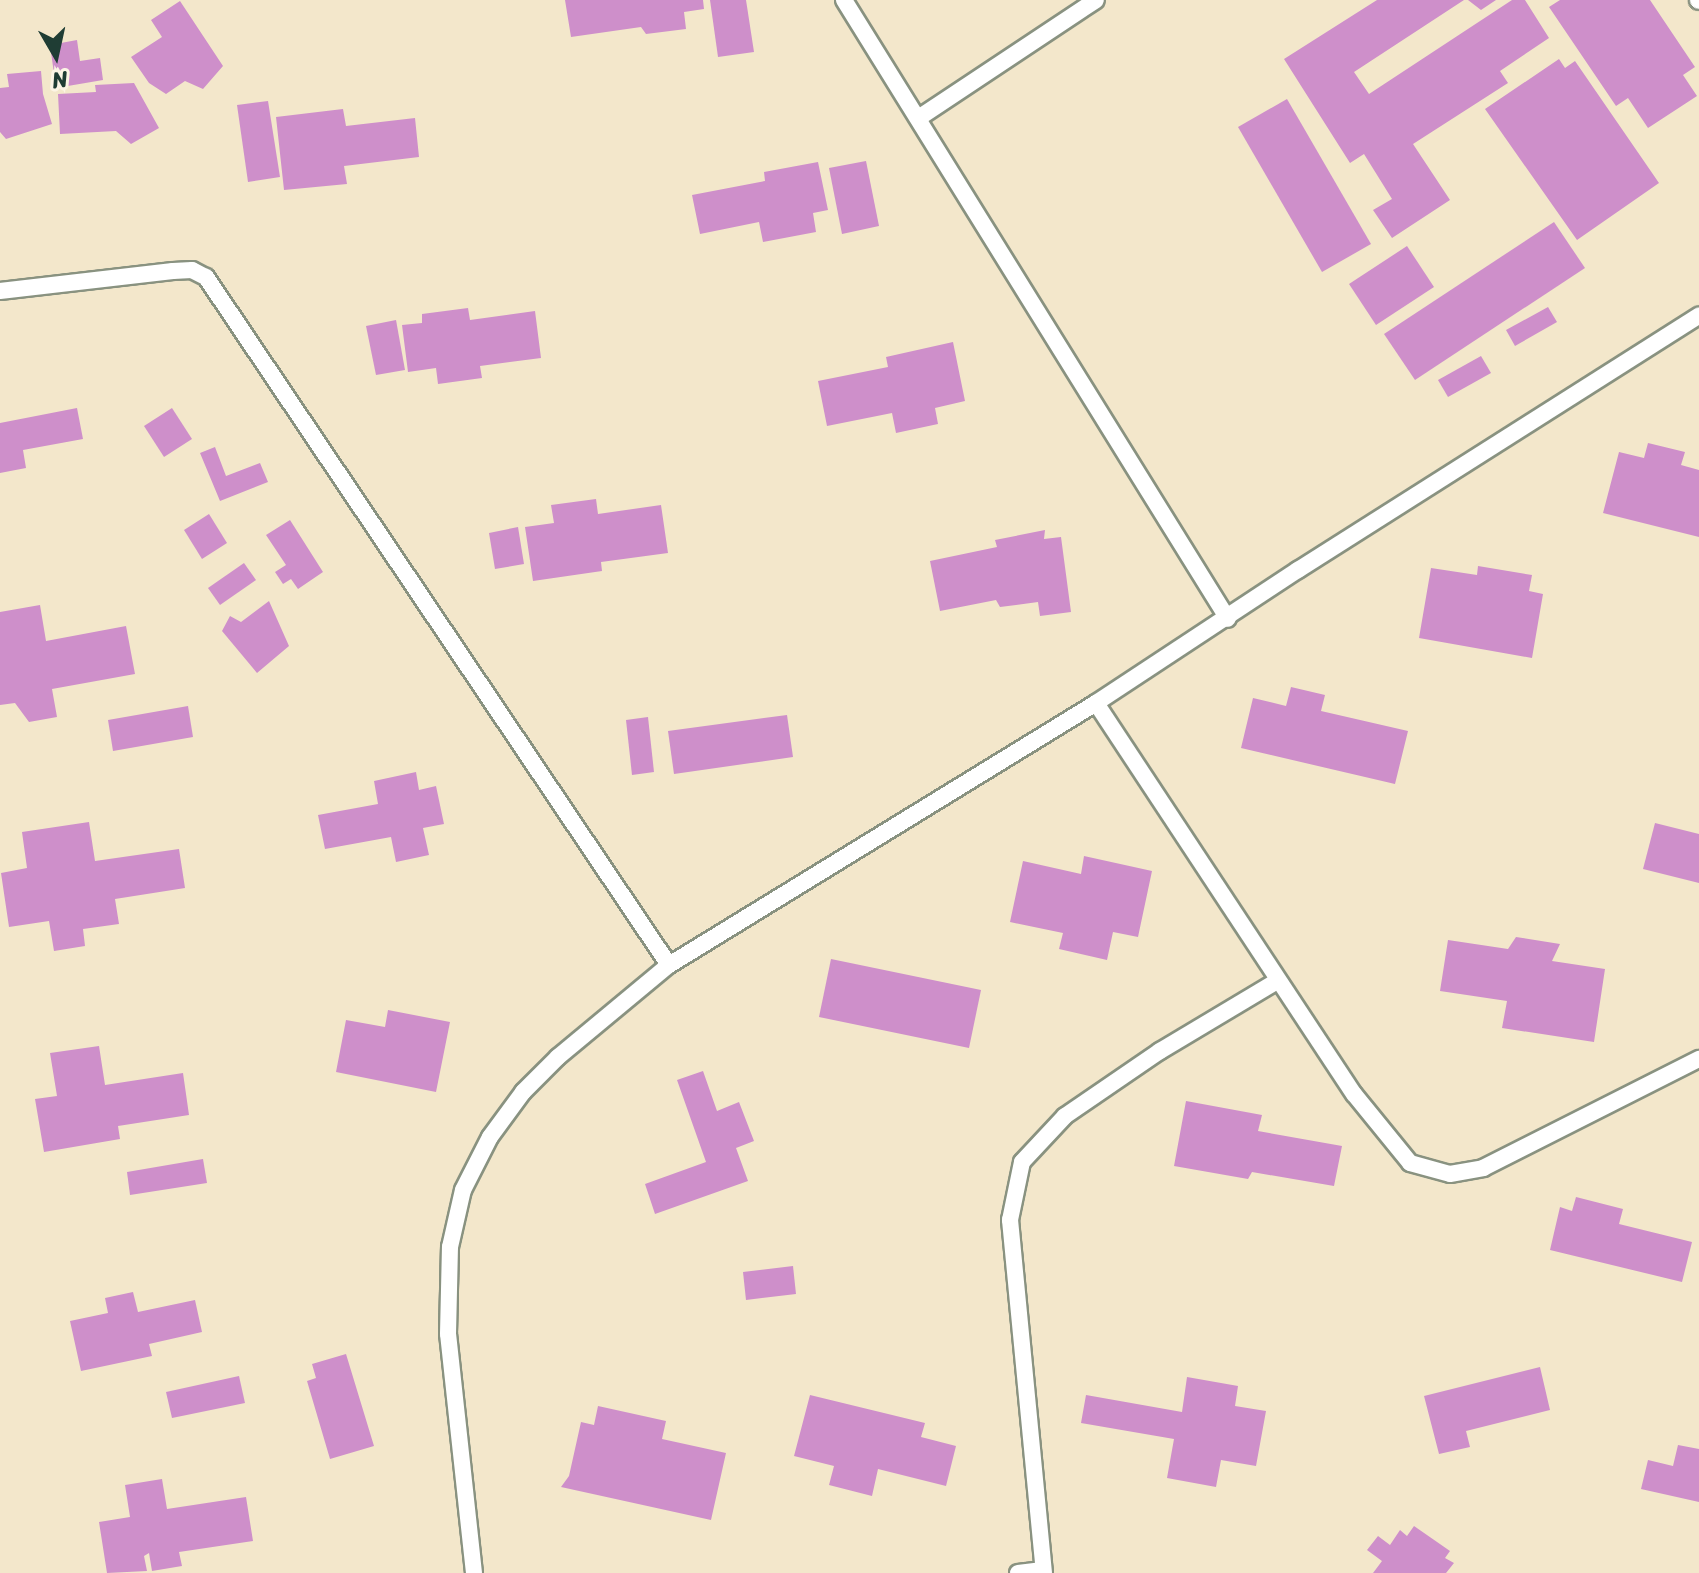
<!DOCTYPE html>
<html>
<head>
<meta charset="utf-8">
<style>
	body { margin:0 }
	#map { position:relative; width:1699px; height:1573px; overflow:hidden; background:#f3e7cb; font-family:Sriracha,sans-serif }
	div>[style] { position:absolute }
	.building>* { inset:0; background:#ce8fca }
	.roads { filter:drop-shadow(2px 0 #899280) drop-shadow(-2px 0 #899280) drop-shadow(0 2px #899280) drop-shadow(0 -2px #899280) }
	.lane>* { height:16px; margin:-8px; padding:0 8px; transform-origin:8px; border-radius:8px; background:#fff }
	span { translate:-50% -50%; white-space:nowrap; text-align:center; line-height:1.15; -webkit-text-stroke:7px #fcf5e5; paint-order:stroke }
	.north { position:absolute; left:16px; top:16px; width:80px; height:80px; -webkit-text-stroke:6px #fcf5e5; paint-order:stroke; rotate:171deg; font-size:22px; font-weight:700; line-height:32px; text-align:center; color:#1f3d34 }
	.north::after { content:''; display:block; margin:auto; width:28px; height:36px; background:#1f3d34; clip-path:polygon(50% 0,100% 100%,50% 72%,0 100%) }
</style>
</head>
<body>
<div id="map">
	<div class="building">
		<i style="clip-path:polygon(565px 0,703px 0,704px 9px,684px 12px,686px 29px,646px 34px,641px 27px,571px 37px)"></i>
		<i style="clip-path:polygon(710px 0,746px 0,754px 52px,718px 57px)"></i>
		<i style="clip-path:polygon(1377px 0,1464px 0,1354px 72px,1369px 94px,1512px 0,1525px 0,1549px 38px,1500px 71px,1508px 83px,1413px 144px,1450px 200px,1392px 238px,1373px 210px,1392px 199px,1364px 154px,1350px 163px,1284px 59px)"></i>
		<i style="clip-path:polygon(1468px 0,1496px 0,1481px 10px)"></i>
		<i style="clip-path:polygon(1560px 0,1650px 0,1695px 67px,1683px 75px,1697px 96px,1648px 128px,1628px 98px,1616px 106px,1549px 7px)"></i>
		<i style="clip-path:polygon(180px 1px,223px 66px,203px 89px,185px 81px,166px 94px,149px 83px,131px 57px,162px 37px,151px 20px)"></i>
		<i style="clip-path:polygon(77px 40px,80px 61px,100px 58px,103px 80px,56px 88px,50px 45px)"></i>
		<i style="clip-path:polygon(1559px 59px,1565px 68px,1575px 61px,1659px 183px,1577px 240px,1485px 109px)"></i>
		<i style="clip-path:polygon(41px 71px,43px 94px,52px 124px,6px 139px,0 132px,0 88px,9px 87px,7px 74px)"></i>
		<i style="clip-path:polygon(134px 83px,159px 128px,131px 144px,116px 131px,60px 134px,58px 94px,96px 92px,95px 85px)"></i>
		<i style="clip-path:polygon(1287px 99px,1371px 244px,1322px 272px,1238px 127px)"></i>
		<i style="clip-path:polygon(268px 101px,280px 177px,248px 182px,237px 105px)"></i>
		<i style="clip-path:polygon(343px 109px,346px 126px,415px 118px,419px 157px,344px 166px,347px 184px,284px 190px,276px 117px)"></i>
		<i style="clip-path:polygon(866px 161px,879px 226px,842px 234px,829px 168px)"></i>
		<i style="clip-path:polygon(818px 162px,828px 210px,813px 213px,816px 232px,763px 242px,759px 222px,700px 234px,692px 195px,765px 181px,764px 172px)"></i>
		<i style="clip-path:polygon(1554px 222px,1585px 268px,1415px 380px,1384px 334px)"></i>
		<i style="clip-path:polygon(1407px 246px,1434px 287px,1376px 325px,1349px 284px)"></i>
		<i style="clip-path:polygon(1548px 307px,1557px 322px,1515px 346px,1506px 330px)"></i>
		<i style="clip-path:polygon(468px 308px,470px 320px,535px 311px,541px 358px,480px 366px,482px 378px,438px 384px,436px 368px,408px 372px,402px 325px,422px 323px,422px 314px)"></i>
		<i style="clip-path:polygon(396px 320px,405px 370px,376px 375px,366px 326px)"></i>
		<i style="clip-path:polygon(953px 342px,965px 401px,935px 408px,938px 424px,896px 433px,892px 413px,827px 426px,818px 381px,888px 367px,886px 357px)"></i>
		<i style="clip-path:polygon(1481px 356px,1491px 373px,1448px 397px,1438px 380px)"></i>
		<i style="clip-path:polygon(77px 408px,83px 439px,23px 450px,26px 468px,0 473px,0 423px)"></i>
		<i style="clip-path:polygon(172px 408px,192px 439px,164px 457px,144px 426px)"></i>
		<i style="clip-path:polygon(1648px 443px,1685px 452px,1681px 465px,1699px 470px,1699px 537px,1603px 513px,1619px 452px,1644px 458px)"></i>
		<i style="clip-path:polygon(215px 447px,226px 476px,260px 463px,268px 482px,220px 501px,200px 453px)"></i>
		<i style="clip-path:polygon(596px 499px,598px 514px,661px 505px,668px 553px,601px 562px,602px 571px,533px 581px,525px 527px,554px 523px,551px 505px)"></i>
		<i style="clip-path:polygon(209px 514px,227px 543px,202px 559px,184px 530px)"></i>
		<i style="clip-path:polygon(290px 520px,323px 572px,298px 589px,291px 579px,283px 584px,275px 572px,286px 565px,266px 535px)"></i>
		<i style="clip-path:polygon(518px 527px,524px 564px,495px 569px,489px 533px)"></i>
		<i style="clip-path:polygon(1045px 530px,1044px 539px,1061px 537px,1071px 612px,1040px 616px,1038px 602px,1000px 607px,996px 600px,940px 611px,930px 561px,997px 547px,995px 540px)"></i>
		<i style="clip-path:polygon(244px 563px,256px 580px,220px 605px,208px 588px)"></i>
		<i style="clip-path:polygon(1478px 566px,1532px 575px,1529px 591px,1543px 594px,1532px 658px,1419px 638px,1431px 568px,1477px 575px)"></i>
		<i style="clip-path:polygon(269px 601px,289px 646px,257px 673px,222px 631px,230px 616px,241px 622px)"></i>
		<i style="clip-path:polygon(40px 605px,46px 641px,126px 626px,135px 674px,52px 689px,57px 717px,29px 722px,15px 703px,0 705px,0 612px)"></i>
		<i style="clip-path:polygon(1291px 687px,1325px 695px,1321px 711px,1408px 731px,1395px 784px,1241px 748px,1253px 698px,1286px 706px)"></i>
		<i style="clip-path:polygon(188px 706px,193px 737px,113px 751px,108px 720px)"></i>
		<i style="clip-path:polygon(787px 715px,793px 757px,674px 774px,668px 731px)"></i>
		<i style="clip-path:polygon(648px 717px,654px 772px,632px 775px,626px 720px)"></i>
		<i style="clip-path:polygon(416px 772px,419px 790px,436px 786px,444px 824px,423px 828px,429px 855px,396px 862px,391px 837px,325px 849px,318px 815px,378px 804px,374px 781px)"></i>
		<i style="clip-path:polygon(89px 822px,95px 861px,179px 849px,185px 888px,115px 899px,119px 924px,83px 929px,85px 946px,54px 951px,49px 921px,9px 927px,1px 873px,27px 868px,22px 832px)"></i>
		<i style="clip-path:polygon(1655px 823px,1699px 834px,1699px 883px,1643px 869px)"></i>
		<i style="clip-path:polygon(1084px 856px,1152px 871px,1138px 937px,1113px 932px,1107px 960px,1059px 949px,1063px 933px,1010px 922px,1023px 861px,1081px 874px)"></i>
		<i style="clip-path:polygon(1516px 937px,1560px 944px,1552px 961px,1605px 969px,1594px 1042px,1502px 1028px,1507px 1001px,1440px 991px,1448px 940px,1508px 949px)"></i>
		<i style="clip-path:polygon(831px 959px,981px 990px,969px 1048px,819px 1017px)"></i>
		<i style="clip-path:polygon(388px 1010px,450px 1022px,436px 1092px,336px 1072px,346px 1020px,385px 1027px)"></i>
		<i style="clip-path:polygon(99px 1046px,105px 1085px,183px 1073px,189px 1115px,118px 1126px,120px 1139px,44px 1152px,35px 1099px,57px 1096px,50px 1053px)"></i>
		<i style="clip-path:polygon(703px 1071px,717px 1111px,739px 1102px,754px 1141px,736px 1148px,748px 1181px,655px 1214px,645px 1184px,706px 1162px,677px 1080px)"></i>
		<i style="clip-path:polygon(1186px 1101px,1262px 1115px,1258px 1131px,1342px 1146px,1334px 1186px,1252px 1172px,1248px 1179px,1174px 1166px)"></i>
		<i style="clip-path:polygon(203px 1159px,207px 1183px,130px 1195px,127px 1172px)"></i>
		<i style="clip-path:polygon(1576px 1197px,1623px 1209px,1619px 1224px,1692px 1242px,1682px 1282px,1550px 1250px,1560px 1207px,1572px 1211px)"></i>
		<i style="clip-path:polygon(793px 1266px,796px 1294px,746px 1300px,743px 1272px)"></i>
		<i style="clip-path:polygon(133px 1292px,138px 1312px,195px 1300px,202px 1332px,149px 1344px,152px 1356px,81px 1371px,70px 1321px,108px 1313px,105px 1298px)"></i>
		<i style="clip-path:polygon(346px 1354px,374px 1446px,330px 1459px,307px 1381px,316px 1378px,312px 1364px)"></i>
		<i style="clip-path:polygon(1540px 1367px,1550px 1410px,1466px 1431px,1470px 1447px,1439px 1454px,1424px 1396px)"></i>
		<i style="clip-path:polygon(239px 1376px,245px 1403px,172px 1418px,166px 1392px)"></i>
		<i style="clip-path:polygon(1187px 1377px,1238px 1386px,1235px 1406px,1266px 1411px,1256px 1466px,1221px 1460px,1216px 1487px,1167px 1478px,1174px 1439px,1081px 1423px,1086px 1395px,1182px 1412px)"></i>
		<i style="clip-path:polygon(810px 1395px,925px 1423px,921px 1437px,956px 1446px,946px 1486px,878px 1469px,872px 1496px,829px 1485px,834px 1466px,794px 1456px)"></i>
		<i style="clip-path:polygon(598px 1406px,666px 1421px,662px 1439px,726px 1453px,711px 1520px,561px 1487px,569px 1476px,581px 1422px,594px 1425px)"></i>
		<i style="clip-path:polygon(1678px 1445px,1699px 1449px,1699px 1502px,1641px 1489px,1648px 1460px,1673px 1466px)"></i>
		<i style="clip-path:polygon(162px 1479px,167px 1509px,246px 1497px,253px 1541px,179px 1552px,182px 1566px,152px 1571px,149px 1553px,144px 1556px,147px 1571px,107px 1573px,99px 1522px,130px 1517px,125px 1485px)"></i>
		<i style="clip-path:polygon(1414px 1526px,1450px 1551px,1445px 1558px,1454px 1563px,1446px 1573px,1373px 1573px,1382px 1561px,1367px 1550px,1378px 1536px,1390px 1545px,1400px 1530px,1407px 1536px)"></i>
	</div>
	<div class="roads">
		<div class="lane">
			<i style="left:844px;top:0;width:728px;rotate:58.19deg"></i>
			<i style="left:1698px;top:0;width:1px;rotate:45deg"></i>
			<i style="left:920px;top:117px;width:211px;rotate:-33.6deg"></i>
			<i style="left:0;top:291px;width:174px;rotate:-6.6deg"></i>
			<i style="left:173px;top:271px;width:19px;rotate:-3deg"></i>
			<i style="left:192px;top:270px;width:16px;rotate:27deg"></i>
			<i style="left:206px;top:277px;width:829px;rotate:56.06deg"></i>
			<i style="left:1096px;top:703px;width:468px;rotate:56.6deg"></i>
			<i style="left:1354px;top:1094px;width:89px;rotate:50.9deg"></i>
			<i style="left:1410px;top:1163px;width:41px;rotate:15.4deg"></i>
			<i style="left:1450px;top:1174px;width:34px;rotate:-10deg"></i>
			<i style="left:1483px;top:1168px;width:242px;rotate:-26.8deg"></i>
			<i style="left:474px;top:1573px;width:240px;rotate:-96.2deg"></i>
			<i style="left:448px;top:1334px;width:87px;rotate:-88.7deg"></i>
			<i style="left:450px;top:1247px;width:58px;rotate:-77.2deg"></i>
			<i style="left:463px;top:1190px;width:59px;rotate:-63deg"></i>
			<i style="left:490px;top:1137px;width:56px;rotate:-53.7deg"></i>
			<i style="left:523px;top:1092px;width:49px;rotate:-45deg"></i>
			<i style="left:558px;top:1057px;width:144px;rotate:-39.7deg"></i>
			<i style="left:669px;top:965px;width:501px;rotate:-31.53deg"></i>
			<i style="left:1096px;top:703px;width:242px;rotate:-33.4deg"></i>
			<i style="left:1298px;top:570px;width:475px;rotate:-32.4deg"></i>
			<i style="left:1018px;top:1573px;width:25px;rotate:-7deg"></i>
			<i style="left:1044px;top:1573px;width:355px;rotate:-95.5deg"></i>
			<i style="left:1010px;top:1220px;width:59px;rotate:-78.3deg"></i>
			<i style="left:1022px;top:1162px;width:63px;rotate:-46.9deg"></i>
			<i style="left:1065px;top:1116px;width:115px;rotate:-34.4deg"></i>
			<i style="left:1160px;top:1051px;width:136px;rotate:-30.9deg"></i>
		</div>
	</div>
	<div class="north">N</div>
</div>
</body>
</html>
